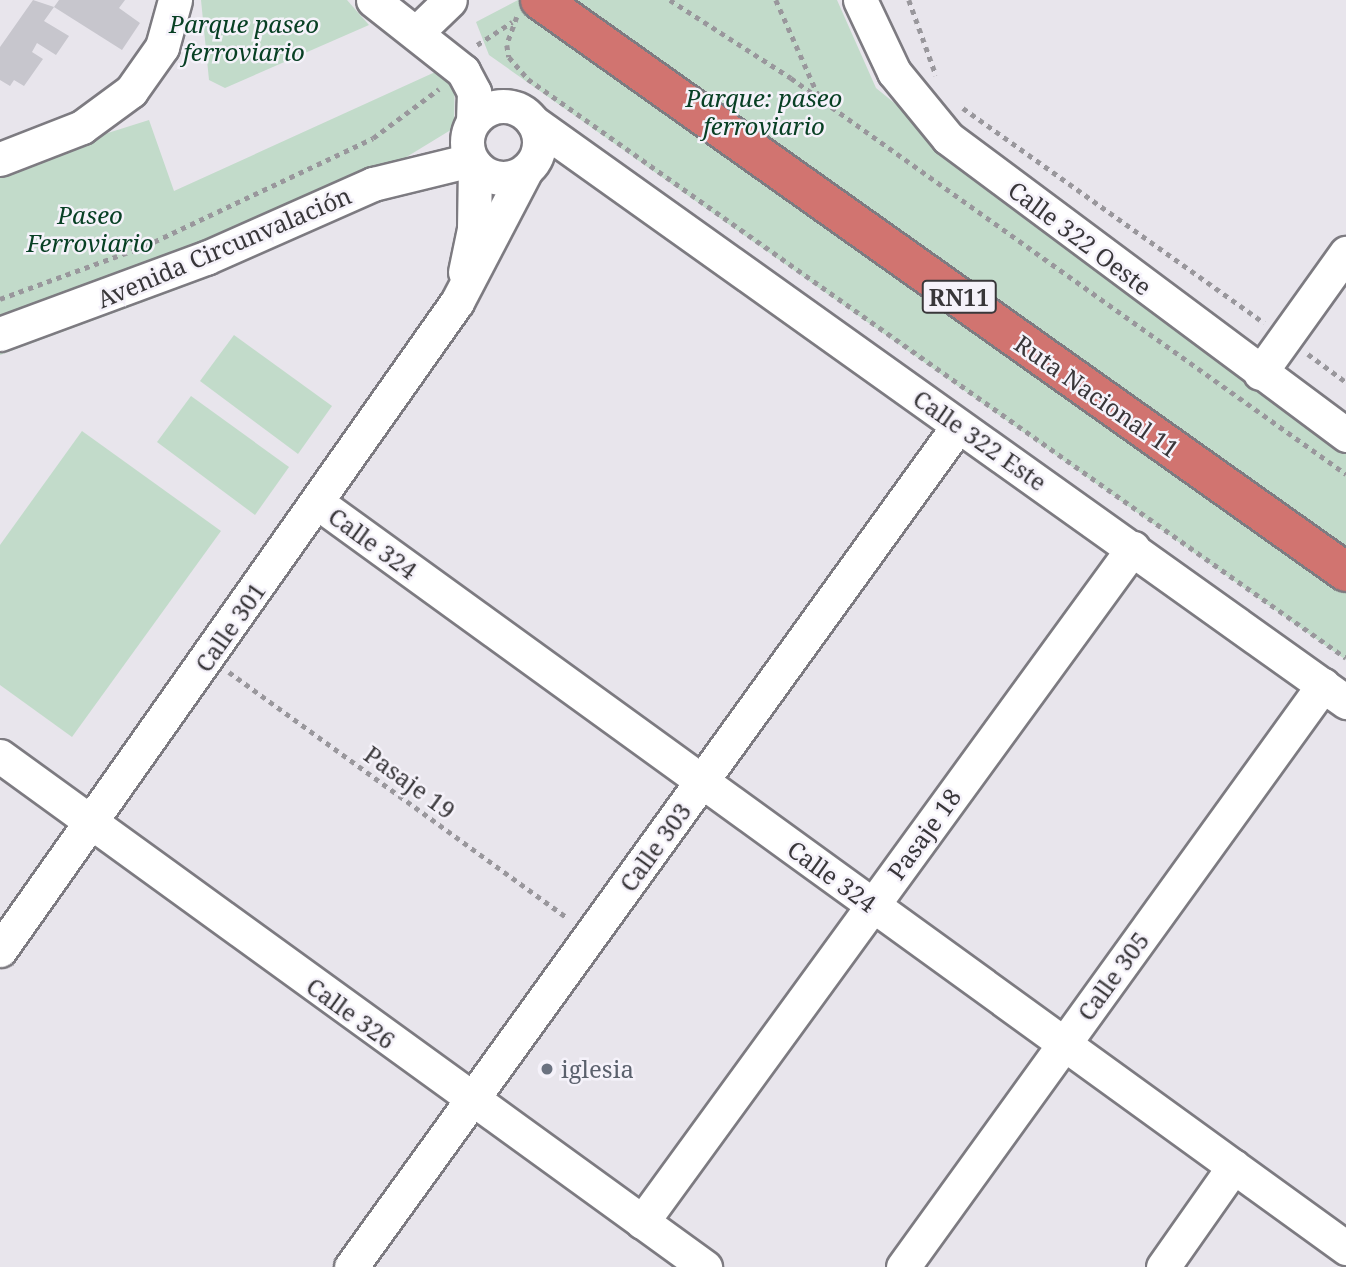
<!DOCTYPE html>
<html>
<head>
<meta charset="utf-8">
<style>
	body { margin:0 }
	#map { position:relative; width:1346px; height:1267px; overflow:hidden; background:#e8e5ec; font-family:"Noto Serif",serif }
	div>[style] { position:absolute }
	.green>* { inset:0; background:#c2dbca }
	.building>* { inset:0; background:#c7c6cd }
	.path>* { height:4.5px; margin-top:-2.25px; transform-origin:0; background:repeating-linear-gradient(90deg,#99979c 0 5px,transparent 0 10px) }
	.roads { filter:drop-shadow(2px 0 #7d7b81) drop-shadow(-2px 0 #7d7b81) drop-shadow(0 2px #7d7b81) drop-shadow(0 -2px #7d7b81) }
	.minor>* { height:33px; margin:-16.5px; padding:0 16.5px; transform-origin:16.5px; border-radius:16.5px; background:#fff }
	.minor>.ring { margin:-16.5px; padding:0; box-sizing:content-box; background:none; border:33px solid #fff; border-radius:50% }
	.highway>* { height:38px; margin:-19px; padding:0 19px; transform-origin:19px; border-radius:19px; background:#d17470 }
	.dots>* { width:19px; height:19px; translate:-50% -50%; box-sizing:border-box; border:4px solid #f5f2fa; border-radius:50% }
	span { translate:-50% -50%; white-space:nowrap; text-align:center; line-height:1.15; -webkit-text-stroke:5px #f5f2fa; paint-order:stroke }
	.shield-label span { padding:2px 5px; background:#f5f2fa; border:2px solid; border-radius:5px; -webkit-text-stroke-width:0 }
	.shield-label { font-size:23px; color:#39373a; font-weight:700 }
	.park-label { font-size:24px; color:#084024; font-style:italic }
	.street-label { font-size:24px; color:#39373a }
	.worship-label { font-size:24px; color:#5b616d }
	.left { translate:0 -50%; text-align:left }
</style>
</head>
<body>
<div id="map">
	<div class="green">
		<i style="clip-path:polygon(201px 0,347px 0,369px 25px,225px 88px,209px 80px)"></i>
		<i style="clip-path:polygon(518px 0,837px 0,876px 88px,1055px 234px,1346px 449px,1346px 660px,489px 55px,476px 22px)"></i>
		<i style="clip-path:polygon(455px 63px,454px 128px,208px 278px,0 355px,0 167px,149px 120px,174px 191px)"></i>
		<i style="clip-path:polygon(234px 335px,332px 406px,298px 454px,200px 381px)"></i>
		<i style="clip-path:polygon(191px 396px,289px 467px,255px 515px,157px 442px)"></i>
		<i style="clip-path:polygon(82px 431px,221px 531px,72px 737px,0 685px,0 545px)"></i>
	</div>
	<div class="building">
		<i style="clip-path:polygon(33px 0,54px 7px,59px 0,125px 0,119px 8px,140px 23px,122px 50px,54px 7px,44px 21px,69px 36px,56px 55px,37px 43px,32px 52px,43px 59px,24px 86px,14px 80px,10px 86px,0 80px,0 47px)"></i>
	</div>
	<div class="path">
		<i style="left:670px;top:0;width:144px;rotate:32.8deg"></i>
		<i style="left:791px;top:78px;width:682px;rotate:35.51deg"></i>
		<i style="left:776px;top:0;width:106px;rotate:66.1deg"></i>
		<i style="left:909px;top:0;width:80px;rotate:70.2deg"></i>
		<i style="left:517px;top:17px;width:30px;rotate:110deg"></i>
		<i style="left:507px;top:45px;width:12px;rotate:81deg"></i>
		<i style="left:509px;top:57px;width:29px;rotate:49deg"></i>
		<i style="left:528px;top:79px;width:1002px;rotate:35.29deg"></i>
		<i style="left:477px;top:45px;width:42px;rotate:-33.3deg"></i>
		<i style="left:963px;top:108px;width:370px;rotate:35.5deg"></i>
		<i style="left:0;top:299px;width:154px;rotate:-20.1deg"></i>
		<i style="left:145px;top:246px;width:252px;rotate:-25.3deg"></i>
		<i style="left:373px;top:138px;width:82px;rotate:-36.6deg"></i>
		<i style="left:1308px;top:354px;width:47px;rotate:36.4deg"></i>
		<i style="left:229px;top:672px;width:418px;rotate:36deg"></i>
	</div>
	<div class="roads">
		<div class="minor">
			<i style="left:373px;top:0;width:115px;rotate:38.3deg"></i>
			<i style="left:463px;top:71px;width:24px;rotate:62deg"></i>
			<i style="left:474px;top:92px;width:29px;rotate:92deg"></i>
			<i style="left:860px;top:0;width:80px;rotate:64.7deg"></i>
			<i style="left:894px;top:72px;width:85px;rotate:50.7deg"></i>
			<i style="left:948px;top:138px;width:497px;rotate:36.7deg"></i>
			<i style="left:416px;top:33px;width:47px;rotate:-44.1deg"></i>
			<i class="ring" style="left:467px;top:106px;width:39px;height:39px"></i>
			<i style="left:533px;top:122px;width:999px;rotate:35.5deg"></i>
			<i style="left:0;top:159px;width:88px;rotate:-21.3deg"></i>
			<i style="left:82px;top:127px;width:61px;rotate:-36.3deg"></i>
			<i style="left:131px;top:91px;width:54px;rotate:-54.8deg"></i>
			<i style="left:162px;top:47px;width:49px;rotate:-74.5deg"></i>
			<i style="left:465px;top:272px;width:44px;rotate:-78.2deg"></i>
			<i style="left:474px;top:229px;width:64px;rotate:-89.1deg"></i>
			<i style="left:0;top:334px;width:220px;rotate:-20.3deg"></i>
			<i style="left:206px;top:258px;width:183px;rotate:-23.9deg"></i>
			<i style="left:373px;top:184px;width:101px;rotate:-13.8deg"></i>
			<i style="left:1260px;top:373px;width:148px;rotate:-54.4deg"></i>
			<i style="left:318px;top:503px;width:1270px;rotate:35.93deg"></i>
			<i style="left:0;top:756px;width:871px;rotate:35.94deg"></i>
			<i style="left:0;top:950px;width:793px;rotate:-54.81deg"></i>
			<i style="left:457px;top:302px;width:149px;rotate:-62.4deg"></i>
			<i style="left:642px;top:1222px;width:834px;rotate:-53.93deg"></i>
			<i style="left:351px;top:1267px;width:1037px;rotate:-54.18deg"></i>
			<i style="left:903px;top:1267px;width:718px;rotate:-54.18deg"></i>
			<i style="left:1163px;top:1267px;width:123px;rotate:-54.9deg"></i>
		</div>
		<div class="highway">
			<i style="left:540px;top:0;width:988px;rotate:35.36deg"></i>
		</div>
	</div>
	<div class="dots">
		<i style="left:547px;top:1069px;background:#6b7280"></i>
	</div>
	<div class="shield-label">
		<span style="left:959px;top:297px">RN11</span>
	</div>
	<div class="park-label">
		<span style="left:244px;top:38px">Parque paseo<br>ferroviario</span>
		<span style="left:764px;top:112px">Parque: paseo<br>ferroviario</span>
		<span style="left:90px;top:229px">Paseo<br>Ferroviario</span>
	</div>
	<div class="street-label">
		<span style="left:1080px;top:238px;rotate:37deg">Calle 322 Oeste</span>
		<span style="left:224px;top:247px;rotate:-23deg">Avenida Circunvalación</span>
		<span style="left:1097px;top:396px;rotate:35deg">Ruta Nacional 11</span>
		<span style="left:980px;top:440px;rotate:35deg">Calle 322 Este</span>
		<span style="left:373px;top:543px;rotate:36deg">Calle 324</span>
		<span style="left:230px;top:627px;rotate:-55deg">Calle 301</span>
		<span style="left:410px;top:782px;rotate:36deg">Pasaje 19</span>
		<span style="left:924px;top:834px;rotate:-54deg">Pasaje 18</span>
		<span style="left:655px;top:847px;rotate:-54deg">Calle 303</span>
		<span style="left:832px;top:876px;rotate:36deg">Calle 324</span>
		<span style="left:1113px;top:976px;rotate:-54deg">Calle 305</span>
		<span style="left:351px;top:1013px;rotate:36deg">Calle 326</span>
	</div>
	<div class="worship-label">
		<span class="left" style="left:561px;top:1069px">iglesia</span>
	</div>
</div>
</body>
</html>
